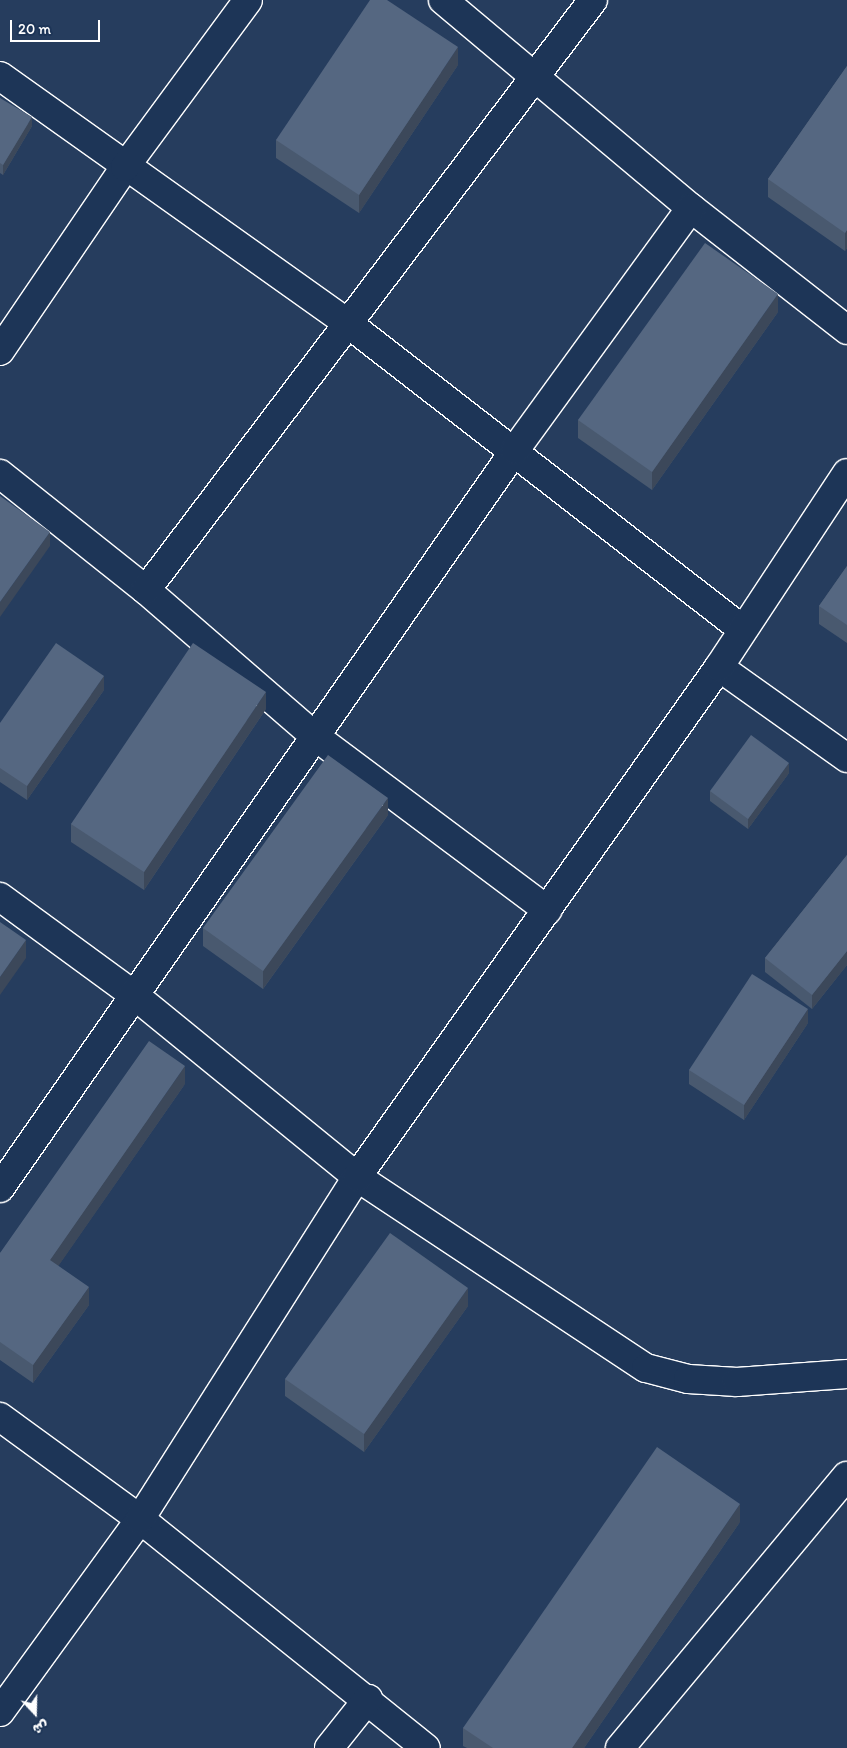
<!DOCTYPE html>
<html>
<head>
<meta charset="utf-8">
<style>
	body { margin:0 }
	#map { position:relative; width:847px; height:1748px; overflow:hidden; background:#263d5e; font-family:Itim,"Playpen Sans Arabic",sans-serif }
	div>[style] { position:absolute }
	.roads { filter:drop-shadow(1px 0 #fff) drop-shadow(-1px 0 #fff) drop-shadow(0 1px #fff) drop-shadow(0 -1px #fff) }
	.minor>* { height:28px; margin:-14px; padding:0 14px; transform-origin:14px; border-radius:14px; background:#1d3557 }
	.wall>* { inset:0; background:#49596f }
	.shaded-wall>* { inset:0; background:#3c485a }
	.building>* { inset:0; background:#556781 }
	span { translate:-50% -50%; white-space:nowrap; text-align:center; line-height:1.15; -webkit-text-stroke:5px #1d3557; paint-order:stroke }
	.north { position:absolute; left:10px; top:1688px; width:50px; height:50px; -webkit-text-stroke:4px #1d3557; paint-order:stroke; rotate:159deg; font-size:14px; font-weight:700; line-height:20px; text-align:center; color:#fff }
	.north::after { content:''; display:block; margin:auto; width:18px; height:22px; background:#fff; clip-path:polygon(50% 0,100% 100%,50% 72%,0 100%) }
	.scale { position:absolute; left:10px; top:20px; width:90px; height:22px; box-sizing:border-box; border:2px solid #fff; border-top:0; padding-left:6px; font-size:15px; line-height:18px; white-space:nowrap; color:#fff; -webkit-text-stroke:4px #1d3557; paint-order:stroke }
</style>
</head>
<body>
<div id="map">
	<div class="roads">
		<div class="minor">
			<i style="left:443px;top:0;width:324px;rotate:40deg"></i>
			<i style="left:691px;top:208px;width:198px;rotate:38deg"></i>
			<i style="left:0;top:76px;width:430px;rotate:35.4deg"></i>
			<i style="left:350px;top:325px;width:497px;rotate:37.8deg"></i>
			<i style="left:0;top:351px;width:222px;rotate:-55.8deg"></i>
			<i style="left:125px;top:167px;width:207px;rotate:-53.6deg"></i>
			<i style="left:0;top:474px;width:186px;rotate:38.5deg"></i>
			<i style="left:146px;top:590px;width:225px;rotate:40.9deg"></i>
			<i style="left:316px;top:737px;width:289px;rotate:36.8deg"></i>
			<i style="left:146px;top:590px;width:740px;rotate:-52.85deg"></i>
			<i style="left:719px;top:667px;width:157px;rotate:35.4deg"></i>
			<i style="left:0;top:897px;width:166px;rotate:36.2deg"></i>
			<i style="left:134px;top:995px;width:288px;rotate:39.2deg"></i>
			<i style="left:357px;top:1177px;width:346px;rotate:33.5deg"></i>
			<i style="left:646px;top:1368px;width:43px;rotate:14.7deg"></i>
			<i style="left:688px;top:1379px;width:49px;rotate:3.5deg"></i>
			<i style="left:737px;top:1382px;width:110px;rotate:-4.2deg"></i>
			<i style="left:0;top:1188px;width:900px;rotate:-55.09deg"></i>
			<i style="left:515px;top:450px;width:299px;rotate:-54deg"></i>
			<i style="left:0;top:1417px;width:173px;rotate:36.1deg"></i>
			<i style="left:140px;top:1519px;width:366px;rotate:38.7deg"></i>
			<i style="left:0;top:1712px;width:238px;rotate:-54deg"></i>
			<i style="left:140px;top:1519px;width:405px;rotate:-57.6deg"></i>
			<i style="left:357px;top:1177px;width:625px;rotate:-54.63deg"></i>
			<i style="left:719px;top:667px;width:232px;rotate:-56.6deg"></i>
			<i style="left:329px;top:1748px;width:63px;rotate:-51.5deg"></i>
			<i style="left:620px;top:1748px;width:354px;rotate:-50.2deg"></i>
		</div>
	</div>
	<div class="wall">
		<i style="clip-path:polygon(458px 65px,359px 213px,276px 158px,276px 140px)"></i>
		<i style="clip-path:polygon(847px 66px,847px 248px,845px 251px,768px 197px,768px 179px)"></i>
		<i style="clip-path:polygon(0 98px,32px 126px,3px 175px,0 173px)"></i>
		<i style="clip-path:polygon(778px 312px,652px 490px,578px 438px,578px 420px)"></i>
		<i style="clip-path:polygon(847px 566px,847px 643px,819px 624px,819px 606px)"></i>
		<i style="clip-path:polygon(104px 690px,27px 800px,0 782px,0 723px)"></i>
		<i style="clip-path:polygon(266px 709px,144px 890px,71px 842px,71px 824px)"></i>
		<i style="clip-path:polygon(789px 773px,748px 829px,710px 801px,710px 791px)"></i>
		<i style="clip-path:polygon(388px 815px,263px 989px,203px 946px,203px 928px)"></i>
		<i style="clip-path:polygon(847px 855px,847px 965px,812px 1009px,765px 972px,765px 958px)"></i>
		<i style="clip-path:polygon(808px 1023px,744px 1120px,689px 1084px,689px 1070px)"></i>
		<i style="clip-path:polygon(185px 1084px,58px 1266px,89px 1305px,33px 1383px,0 1360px,0 1253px)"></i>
		<i style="clip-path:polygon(468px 1306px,364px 1452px,285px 1396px,285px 1379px)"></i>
		<i style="clip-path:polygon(740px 1522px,584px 1748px,467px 1748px,463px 1746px,463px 1728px)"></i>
	</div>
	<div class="shaded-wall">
		<i style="clip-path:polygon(458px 47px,458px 65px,359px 213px,359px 195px)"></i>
		<i style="clip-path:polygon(32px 117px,32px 126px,3px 175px,3px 165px)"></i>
		<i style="clip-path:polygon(847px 230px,847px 248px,845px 251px,845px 233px)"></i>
		<i style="clip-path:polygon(778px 294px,778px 312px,652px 490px,652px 472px)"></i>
		<i style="clip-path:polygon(50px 532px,50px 546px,0 617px,0 602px)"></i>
		<i style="clip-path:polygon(104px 676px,104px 690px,27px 800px,27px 786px)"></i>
		<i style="clip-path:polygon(266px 692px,266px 709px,144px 890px,144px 872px)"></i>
		<i style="clip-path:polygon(789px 763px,789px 773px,748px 829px,748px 819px)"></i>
		<i style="clip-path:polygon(388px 798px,388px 815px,263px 989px,263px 971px)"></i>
		<i style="clip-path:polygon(26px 940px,26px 958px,0 995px,0 977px)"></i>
		<i style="clip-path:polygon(847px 951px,847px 965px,812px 1009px,812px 995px)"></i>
		<i style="clip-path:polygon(808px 1009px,808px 1023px,744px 1120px,744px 1105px)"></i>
		<i style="clip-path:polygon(185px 1066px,185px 1084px,50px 1278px,50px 1260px)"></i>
		<i style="clip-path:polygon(89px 1287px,89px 1305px,33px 1383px,33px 1365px)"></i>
		<i style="clip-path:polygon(468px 1288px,468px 1306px,364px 1452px,364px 1434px)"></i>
		<i style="clip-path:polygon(740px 1504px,740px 1522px,584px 1748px,572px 1748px)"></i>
	</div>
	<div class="building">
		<i style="clip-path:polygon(370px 0,387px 0,458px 47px,359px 195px,276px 140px)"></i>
		<i style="clip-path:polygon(847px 66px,847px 230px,845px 233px,768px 179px)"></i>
		<i style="clip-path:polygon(0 98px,32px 117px,3px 165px,0 163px)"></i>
		<i style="clip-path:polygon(705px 243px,778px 294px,652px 472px,578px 420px)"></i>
		<i style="clip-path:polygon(0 496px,50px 532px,0 602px)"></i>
		<i style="clip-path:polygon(847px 566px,847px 625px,819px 606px)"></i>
		<i style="clip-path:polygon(56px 643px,104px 676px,27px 786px,0 768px,0 723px)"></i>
		<i style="clip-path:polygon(193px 643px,266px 692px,144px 872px,71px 824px)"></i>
		<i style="clip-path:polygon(751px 735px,789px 763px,748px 819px,710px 791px)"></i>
		<i style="clip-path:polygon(328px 755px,388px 798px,263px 971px,203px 928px)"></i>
		<i style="clip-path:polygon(847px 855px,847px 951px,812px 995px,765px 958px)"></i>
		<i style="clip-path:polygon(0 922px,26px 940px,0 977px)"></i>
		<i style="clip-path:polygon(752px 974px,808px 1009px,744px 1105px,689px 1070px)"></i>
		<i style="clip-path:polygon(149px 1041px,185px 1066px,50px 1260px,89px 1287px,33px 1365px,0 1342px,0 1253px)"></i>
		<i style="clip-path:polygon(390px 1233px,468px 1288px,364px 1434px,285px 1379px)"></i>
		<i style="clip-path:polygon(657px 1447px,740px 1504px,572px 1748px,493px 1748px,463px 1728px)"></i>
	</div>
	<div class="north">ش</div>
	<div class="scale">20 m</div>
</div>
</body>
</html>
